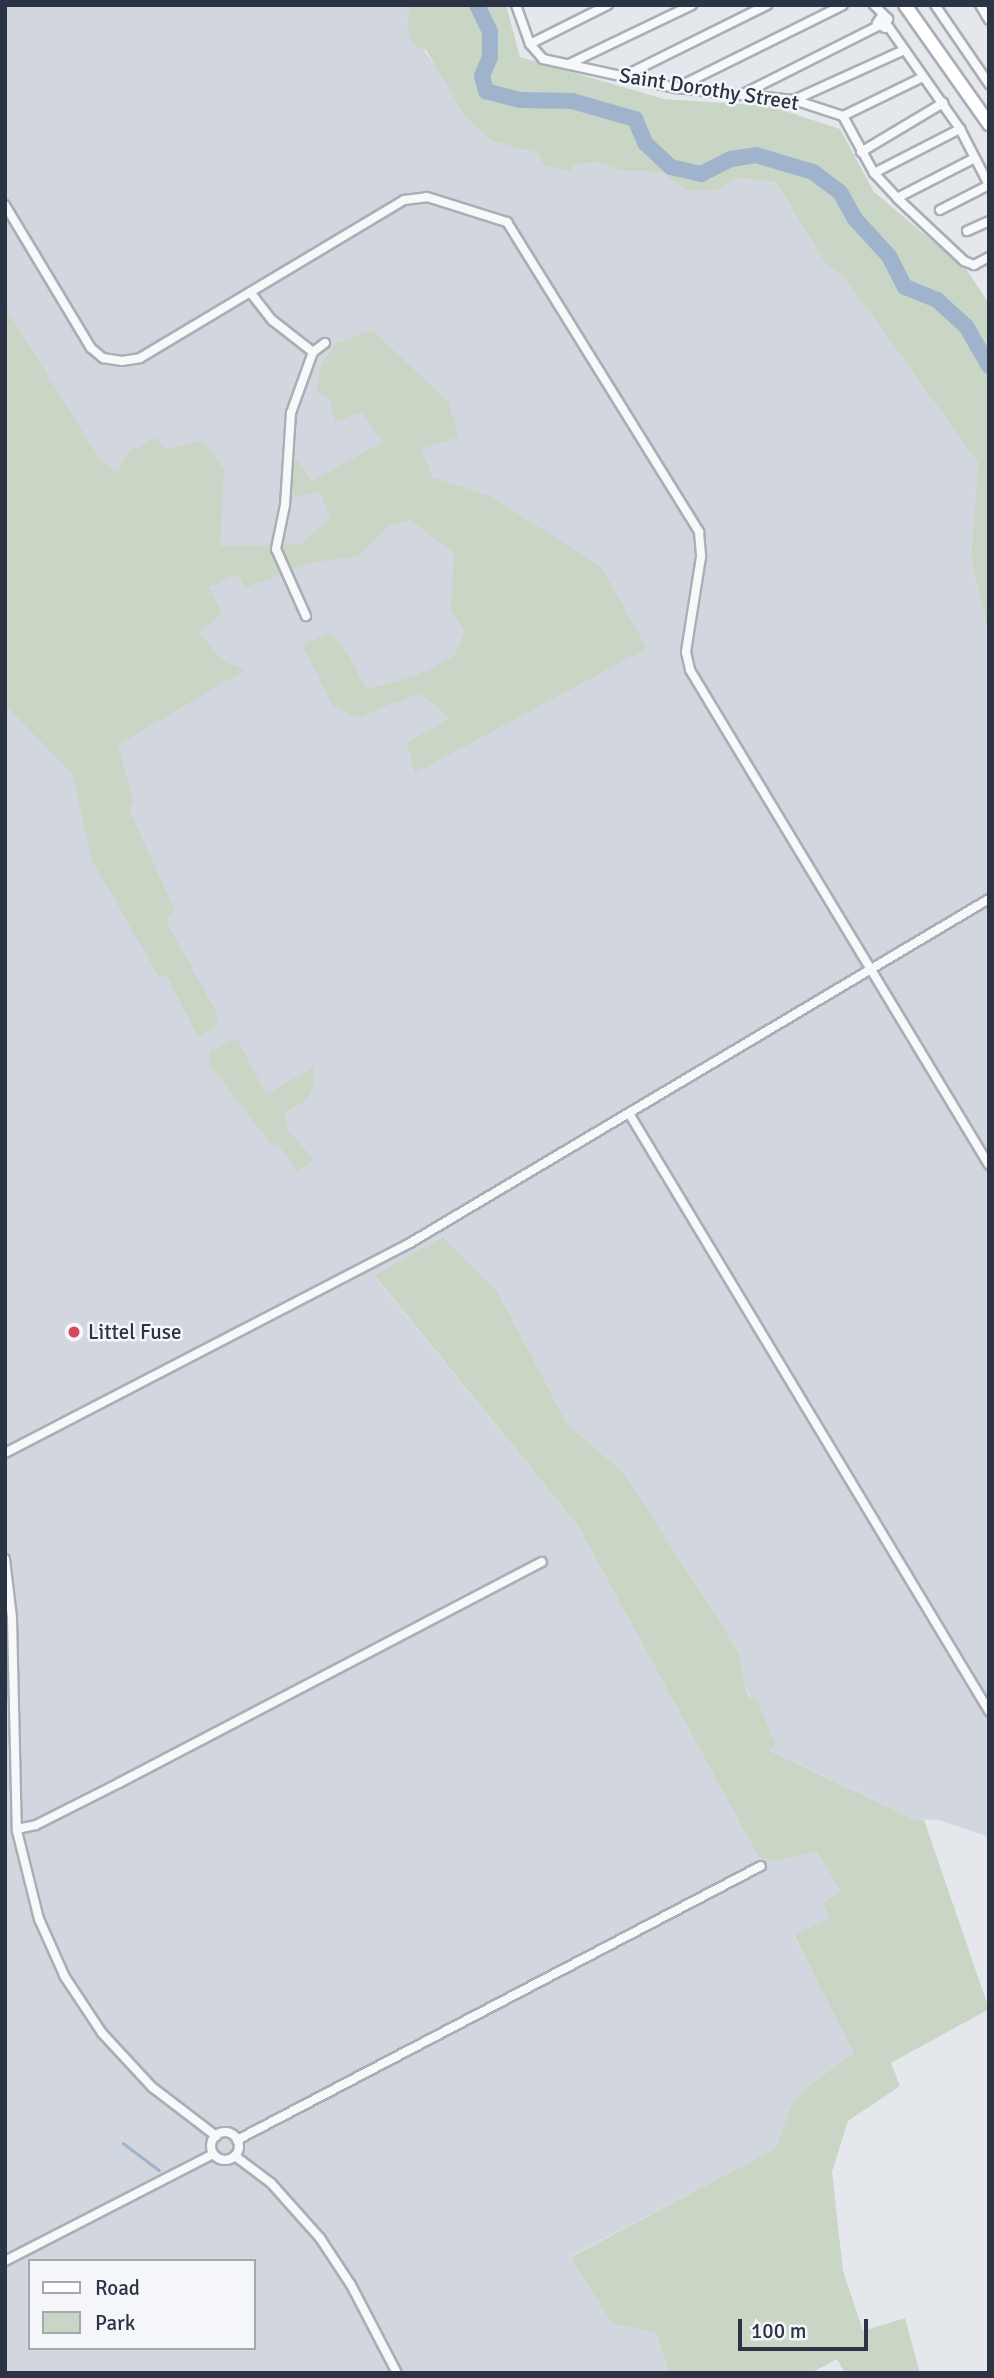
<!DOCTYPE html>
<html>
<head>
<meta charset="utf-8">
<style>
	body { margin:0 }
	#map { position:relative; width:994px; height:2378px; overflow:hidden; background:#e4e7ec; font-family:Signika,sans-serif }
	div>[style] { position:absolute }
	.built>* { inset:0; background:#d2d6de }
	.green>* { inset:0; background:#c9d6c5 }
	.stream>* { height:2.5px; margin:-1.25px; padding:0 1.25px; transform-origin:1.25px; border-radius:1.25px; background:#9fb4cc }
	.river>* { height:16px; margin:-8px; padding:0 8px; transform-origin:8px; border-radius:8px; background:#9fb4cc }
	.roads { filter:drop-shadow(2px 0 #a9aeb7) drop-shadow(-2px 0 #a9aeb7) drop-shadow(0 2px #a9aeb7) drop-shadow(0 -2px #a9aeb7) }
	.street>* { height:8px; margin:-4px; padding:0 4px; transform-origin:4px; border-radius:4px; background:#f7f8fa }
	.street>.ring { margin:-4px; padding:0; box-sizing:content-box; background:none; border:8px solid #f7f8fa; border-radius:50% }
	.secondary>* { height:12px; margin:-6px; padding:0 6px; transform-origin:6px; border-radius:6px; background:#fff }
	.dots>* { width:19px; height:19px; translate:-50% -50%; box-sizing:border-box; border:4px solid #f4f6f9; border-radius:50% }
	span { translate:-50% -50%; white-space:nowrap; text-align:center; line-height:1.15; -webkit-text-stroke:5px #f4f6f9; paint-order:stroke }
	.street-label { font-size:21px; color:#2b3445 }
	.poi-label { font-size:21px; color:#2b3445 }
	.left { translate:0 -50%; text-align:left }
	.frame { position:absolute; inset:0; border:7px solid #2b3445; pointer-events:none }
	.legend { position:absolute; left:28px; top:2259px; width:228px; height:91px; box-sizing:border-box; background:#f4f6f9; border:2px solid #a4a8b1; margin:0; padding:9px 12px; list-style:none; font-size:21px; color:#2b3445 }
	.legend li { display:flex; align-items:center; gap:14px; height:35px }
	.legend b { width:35px; border:2px solid #a4a8b1 }
	.scale { position:absolute; left:738px; top:2319px; width:130px; height:32px; box-sizing:border-box; border:4px solid #2b3445; border-top:0; padding-left:9px; font-size:21px; line-height:24px; white-space:nowrap; color:#2b3445; -webkit-text-stroke:5px #f4f6f9; paint-order:stroke }
</style>
</head>
<body>
<div id="map">
	<div class="built">
		<i style="clip-path:polygon(evenodd,5px 5px,409px 5px,407px 28px,492px 141px,537px 153px,572px 172px,573px 166px,595px 162px,622px 171px,661px 172px,687px 191px,717px 190px,739px 178px,776px 182px,826px 265px,842px 274px,978px 463px,971px 558px,989px 634px,989px 1837px,939px 1820px,913px 1819px,768px 1749px,775px 1745px,744px 1685px,740px 1654px,625px 1474px,568px 1425px,497px 1291px,374px 1276px,578px 1526px,759px 1858px,777px 1862px,816px 1851px,840px 1891px,831px 1918px,794px 1936px,855px 2052px,809px 2085px,792px 2103px,777px 2148px,571px 2256px,612px 2324px,656px 2333px,669px 2373px,5px 2373px,5px 5px,30px 2261px,254px 2261px,254px 2348px,30px 2348px,30px 2261px)"></i>
	</div>
	<div class="green">
		<i style="clip-path:polygon(409px 5px,506px 5px,520px 57px,664px 99px,770px 106px,840px 129px,874px 192px,967px 270px,989px 304px,989px 634px,971px 558px,978px 463px,842px 274px,826px 265px,776px 182px,739px 178px,717px 190px,687px 191px,661px 172px,622px 171px,595px 162px,573px 166px,572px 172px,544px 165px,537px 153px,492px 141px,465px 116px,426px 50px,414px 46px,407px 28px)"></i>
		<i style="clip-path:polygon(5px 307px,101px 461px,118px 472px,127px 453px,156px 437px,167px 450px,202px 440px,224px 470px,220px 546px,301px 544px,330px 518px,320px 492px,294px 497px,290px 463px,296px 459px,312px 481px,383px 442px,361px 412px,335px 422px,330px 400px,316px 392px,322px 364px,336px 343px,372px 330px,448px 402px,459px 437px,421px 449px,433px 477px,492px 497px,601px 567px,647px 648px,415px 773px,407px 743px,450px 718px,419px 693px,357px 718px,333px 706px,302px 645px,330px 632px,347px 652px,366px 689px,416px 676px,454px 656px,465px 632px,451px 610px,454px 553px,410px 520px,388px 526px,357px 557px,313px 562px,245px 588px,238px 574px,209px 587px,222px 613px,199px 633px,223px 661px,245px 670px,118px 745px,133px 801px,129px 809px,175px 911px,166px 921px,216px 1012px,218px 1026px,198px 1037px,166px 974px,159px 977px,92px 860px,72px 773px,5px 705px)"></i>
		<i style="clip-path:polygon(237px 1038px,266px 1095px,313px 1067px,314px 1083px,307px 1100px,284px 1113px,287px 1128px,313px 1159px,297px 1173px,278px 1144px,272px 1146px,210px 1064px,210px 1051px)"></i>
		<i style="clip-path:polygon(443px 1238px,497px 1291px,568px 1425px,625px 1474px,740px 1654px,744px 1685px,749px 1697px,756px 1699px,776px 1745px,769px 1750px,913px 1819px,924px 1820px,989px 2009px,891px 2063px,900px 2086px,848px 2121px,832px 2172px,843px 2271px,863px 2331px,905px 2318px,920px 2373px,845px 2373px,837px 2359px,811px 2373px,669px 2373px,656px 2333px,612px 2324px,571px 2257px,776px 2148px,792px 2103px,809px 2085px,854px 2053px,794px 1935px,830px 1918px,823px 1904px,840px 1891px,816px 1851px,777px 1862px,759px 1858px,578px 1526px,374px 1275px)"></i>
	</div>
	<div class="stream">
		<i style="left:123px;top:2143px;width:45px;rotate:36.9deg"></i>
	</div>
	<div class="river">
		<i style="left:477px;top:5px;width:30px;rotate:64deg"></i>
		<i style="left:490px;top:32px;width:25px;rotate:90deg"></i>
		<i style="left:490px;top:57px;width:21px;rotate:113deg"></i>
		<i style="left:482px;top:76px;width:16px;rotate:75deg"></i>
		<i style="left:486px;top:91px;width:35px;rotate:15deg"></i>
		<i style="left:520px;top:100px;width:52px;rotate:1.1deg"></i>
		<i style="left:572px;top:101px;width:66px;rotate:15.9deg"></i>
		<i style="left:635px;top:119px;width:26px;rotate:67deg"></i>
		<i style="left:645px;top:143px;width:35px;rotate:43deg"></i>
		<i style="left:671px;top:167px;width:31px;rotate:13deg"></i>
		<i style="left:701px;top:174px;width:34px;rotate:-27deg"></i>
		<i style="left:731px;top:159px;width:25px;rotate:-9deg"></i>
		<i style="left:756px;top:155px;width:59px;rotate:16.6deg"></i>
		<i style="left:813px;top:172px;width:34px;rotate:37deg"></i>
		<i style="left:840px;top:192px;width:31px;rotate:61deg"></i>
		<i style="left:855px;top:219px;width:50px;rotate:47.4deg"></i>
		<i style="left:889px;top:256px;width:35px;rotate:63deg"></i>
		<i style="left:905px;top:287px;width:35px;rotate:22deg"></i>
		<i style="left:937px;top:300px;width:39px;rotate:42deg"></i>
		<i style="left:966px;top:326px;width:46px;rotate:60.1deg"></i>
	</div>
	<div class="roads">
		<div class="street">
			<i style="left:516px;top:5px;width:41px;rotate:70.3deg"></i>
			<i style="left:530px;top:44px;width:20px;rotate:49deg"></i>
			<i style="left:543px;top:59px;width:136px;rotate:12.3deg"></i>
			<i style="left:676px;top:88px;width:119px;rotate:5.8deg"></i>
			<i style="left:794px;top:100px;width:52px;rotate:18.1deg"></i>
			<i style="left:843px;top:116px;width:65px;rotate:61.5deg"></i>
			<i style="left:874px;top:173px;width:34px;rotate:47deg"></i>
			<i style="left:897px;top:198px;width:92px;rotate:43.2deg"></i>
			<i style="left:964px;top:261px;width:11px;rotate:22deg"></i>
			<i style="left:974px;top:265px;width:17px;rotate:-28deg"></i>
			<i style="left:874px;top:5px;width:20px;rotate:45deg"></i>
			<i style="left:888px;top:19px;width:9px;rotate:108deg"></i>
			<i style="left:885px;top:28px;width:9px;rotate:-148deg"></i>
			<i style="left:877px;top:23px;width:7px;rotate:-56deg"></i>
			<i style="left:935px;top:5px;width:96px;rotate:55.6deg"></i>
			<i style="left:980px;top:5px;width:17px;rotate:59deg"></i>
			<i style="left:888px;top:26px;width:126px;rotate:55deg"></i>
			<i style="left:960px;top:129px;width:63px;rotate:62.6deg"></i>
			<i style="left:530px;top:44px;width:87px;rotate:-26.6deg"></i>
			<i style="left:571px;top:63px;width:134px;rotate:-25.6deg"></i>
			<i style="left:624px;top:76px;width:160px;rotate:-26.4deg"></i>
			<i style="left:676px;top:88px;width:186px;rotate:-26.4deg"></i>
			<i style="left:741px;top:95px;width:153px;rotate:-26.7deg"></i>
			<i style="left:794px;top:100px;width:121px;rotate:-24.4deg"></i>
			<i style="left:843px;top:116px;width:89px;rotate:-26deg"></i>
			<i style="left:861px;top:152px;width:96px;rotate:-30.9deg"></i>
			<i style="left:874px;top:173px;width:97px;rotate:-27.1deg"></i>
			<i style="left:897px;top:198px;width:85px;rotate:-27.2deg"></i>
			<i style="left:5px;top:205px;width:167px;rotate:59deg"></i>
			<i style="left:91px;top:348px;width:16px;rotate:40deg"></i>
			<i style="left:103px;top:358px;width:19px;rotate:9deg"></i>
			<i style="left:122px;top:361px;width:18px;rotate:-9deg"></i>
			<i style="left:140px;top:358px;width:308px;rotate:-30.9deg"></i>
			<i style="left:404px;top:200px;width:23px;rotate:-7deg"></i>
			<i style="left:427px;top:197px;width:84px;rotate:17.4deg"></i>
			<i style="left:507px;top:222px;width:365px;rotate:58.2deg"></i>
			<i style="left:699px;top:532px;width:25px;rotate:85deg"></i>
			<i style="left:701px;top:557px;width:96px;rotate:99deg"></i>
			<i style="left:686px;top:652px;width:18px;rotate:77deg"></i>
			<i style="left:690px;top:670px;width:578px;rotate:58.87deg"></i>
			<i style="left:940px;top:210px;width:55px;rotate:-27deg"></i>
			<i style="left:967px;top:231px;width:24px;rotate:-24deg"></i>
			<i style="left:250px;top:292px;width:36px;rotate:52deg"></i>
			<i style="left:272px;top:320px;width:52px;rotate:38deg"></i>
			<i style="left:306px;top:616px;width:73px;rotate:-114.1deg"></i>
			<i style="left:276px;top:549px;width:45px;rotate:-78.4deg"></i>
			<i style="left:285px;top:505px;width:92px;rotate:-86.3deg"></i>
			<i style="left:291px;top:413px;width:65px;rotate:-70.2deg"></i>
			<i style="left:313px;top:352px;width:15px;rotate:-37deg"></i>
			<i style="left:630px;top:1115px;width:696px;rotate:58.94deg"></i>
			<i style="left:5px;top:1453px;width:456px;rotate:-27.4deg"></i>
			<i style="left:410px;top:1243px;width:673px;rotate:-30.72deg"></i>
			<i style="left:5px;top:1559px;width:59px;rotate:83.2deg"></i>
			<i style="left:12px;top:1618px;width:213px;rotate:88.7deg"></i>
			<i style="left:17px;top:1831px;width:91px;rotate:76deg"></i>
			<i style="left:39px;top:1919px;width:64px;rotate:65.9deg"></i>
			<i style="left:65px;top:1977px;width:67px;rotate:56.5deg"></i>
			<i style="left:102px;top:2033px;width:74px;rotate:47.2deg"></i>
			<i style="left:152px;top:2087px;width:81px;rotate:37.4deg"></i>
			<i style="left:17px;top:1829px;width:19px;rotate:-12deg"></i>
			<i style="left:36px;top:1825px;width:93px;rotate:-26.8deg"></i>
			<i style="left:119px;top:1783px;width:477px;rotate:-27.6deg"></i>
			<i class="ring" style="left:211px;top:2132px;width:20px;height:20px"></i>
			<i style="left:237px;top:2140px;width:591px;rotate:-27.61deg"></i>
			<i style="left:235px;top:2156px;width:45px;rotate:36.9deg"></i>
			<i style="left:271px;top:2183px;width:74px;rotate:48.3deg"></i>
			<i style="left:320px;top:2238px;width:56px;rotate:56.6deg"></i>
			<i style="left:351px;top:2285px;width:99px;rotate:62.4deg"></i>
			<i style="left:5px;top:2261px;width:234px;rotate:-27.2deg"></i>
		</div>
		<div class="secondary">
			<i style="left:905px;top:5px;width:146px;rotate:54.8deg"></i>
		</div>
	</div>
	<div class="dots">
		<i style="left:74px;top:1332px;background:#d1495b"></i>
	</div>
	<div class="street-label">
		<span style="left:709px;top:89px;rotate:9deg">Saint Dorothy Street</span>
	</div>
	<div class="poi-label">
		<span class="left" style="left:88px;top:1332px">Littel Fuse</span>
	</div>
	<div class="frame"></div>
	<ul class="legend">
	<li><b style="height:9px;background:#fff"></b>Road</li>
	<li><b style="height:19px;background:#c9d6c5"></b>Park</li>
	</ul>
	<div class="scale">100 m</div>
</div>
</body>
</html>
